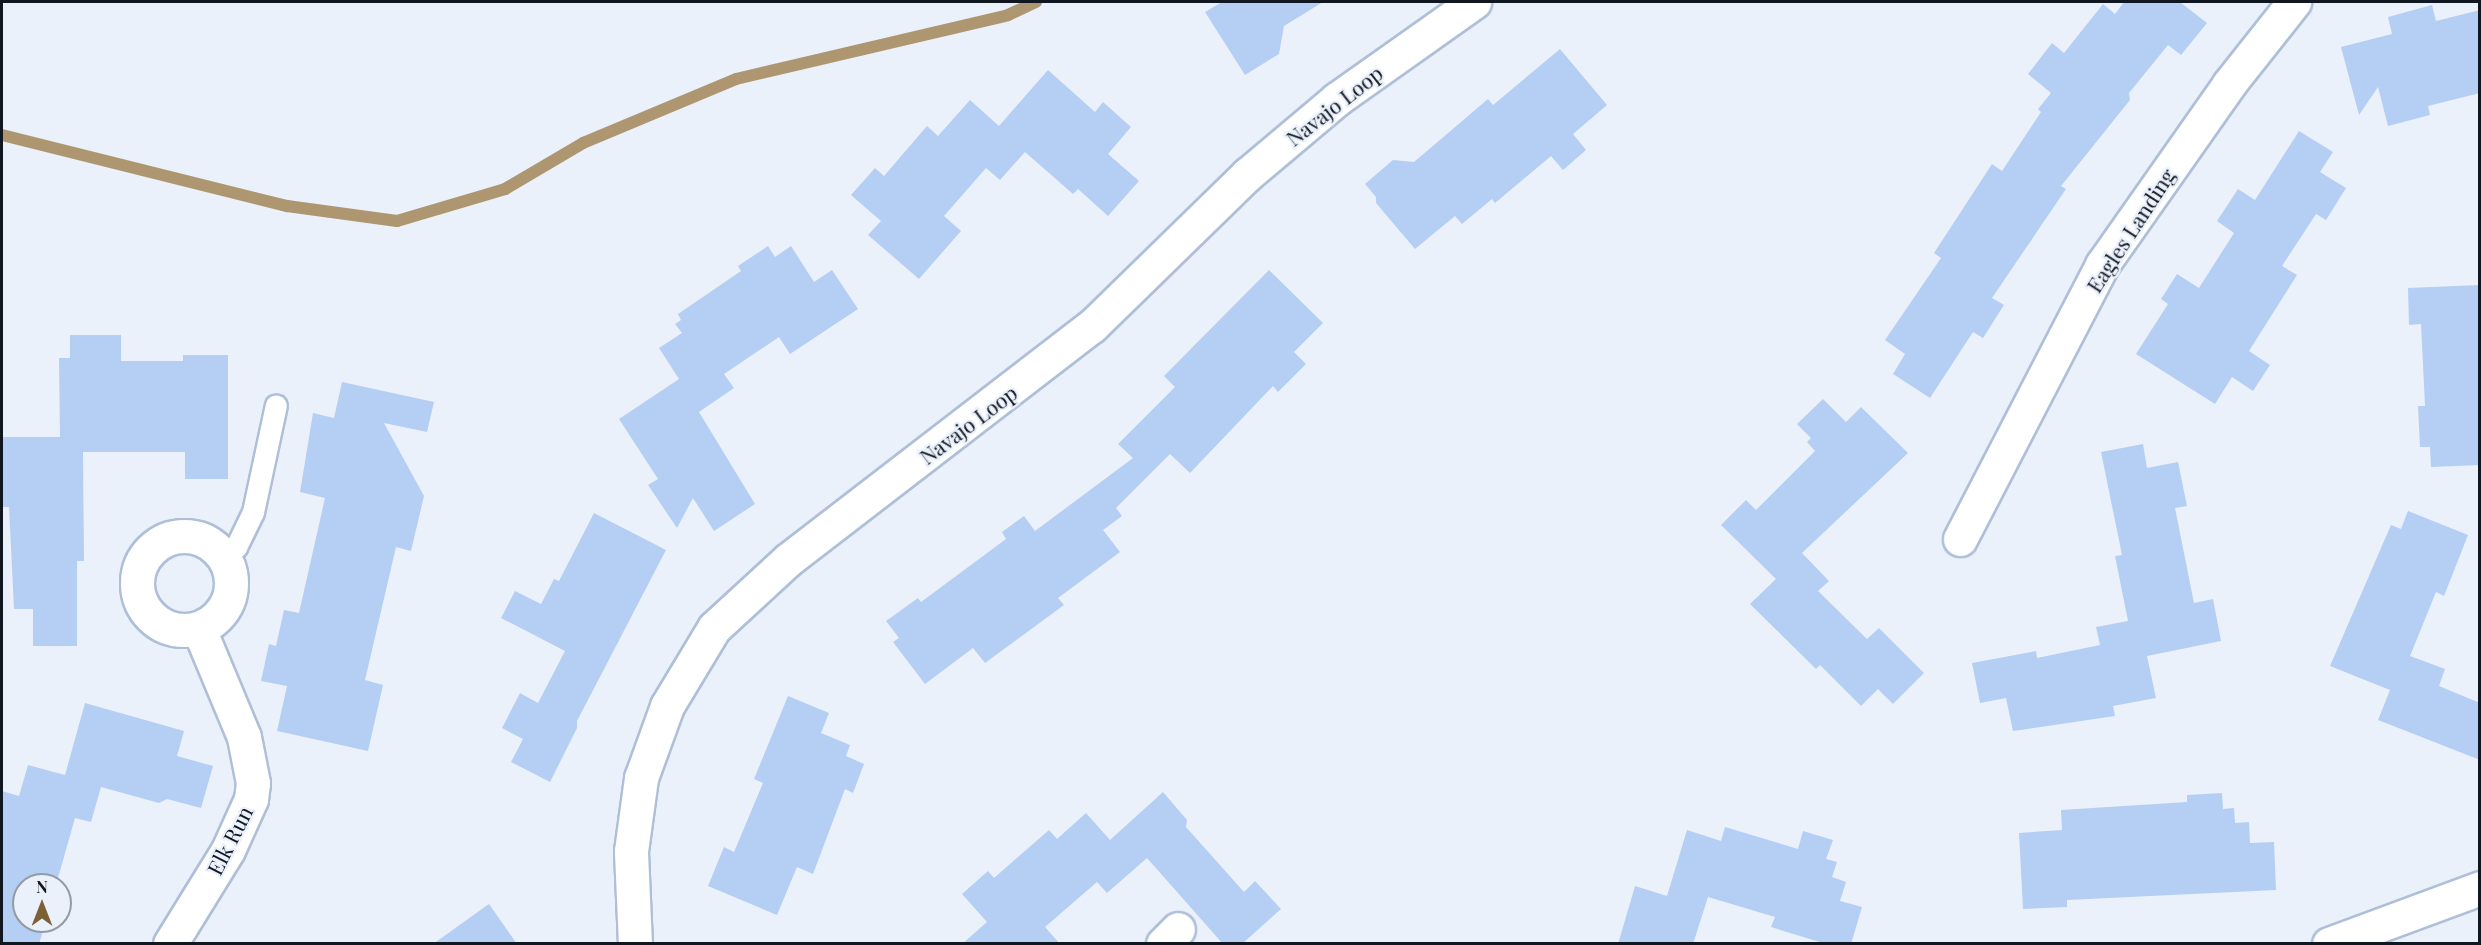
<!DOCTYPE html>
<html>
<head>
<meta charset="utf-8">
<style>
	body { margin:0 }
	#map { position:relative; width:2481px; height:945px; overflow:hidden; background:#eaf1fb; font-family:"Playfair Display",serif }
	div>[style] { position:absolute }
	.stream>* { height:12px; margin:-6px; padding:0 6px; transform-origin:6px; border-radius:6px; background:#ad9670 }
	.building>* { inset:0; background:#b5cef4 }
	.roads { filter:drop-shadow(2px 0 #afbfd8) drop-shadow(-2px 0 #afbfd8) drop-shadow(0 2px #afbfd8) drop-shadow(0 -2px #afbfd8) }
	.lane>* { height:21px; margin:-10.5px; padding:0 10.5px; transform-origin:10.5px; border-radius:10.5px; background:#fff }
	.street>* { height:33px; margin:-16.5px; padding:0 16.5px; transform-origin:16.5px; border-radius:16.5px; background:#fff }
	.street>.ring { margin:-16.5px; padding:0; box-sizing:content-box; background:none; border:33px solid #fff; border-radius:50% }
	span { translate:-50% -50%; white-space:nowrap; text-align:center; line-height:1.15; -webkit-text-stroke:4.5px #eaf1fb; paint-order:stroke }
	.street-label { font-size:21px; color:#111720 }
	.frame { position:absolute; inset:0; border:3px solid #111720; pointer-events:none }
	.north { position:absolute; left:12px; top:873px; width:60px; height:60px; box-sizing:border-box; background:#eaf1fb; border:2px solid #939aa3; border-radius:50%; rotate:0deg; font-size:16px; font-weight:700; line-height:24px; text-align:center; color:#111720 }
	.north::after { content:''; display:block; margin:auto; width:21px; height:27px; background:#7b6133; clip-path:polygon(50% 0,100% 100%,50% 72%,0 100%) }
</style>
</head>
<body>
<div id="map">
	<div class="stream">
		<i style="left:2px;top:135px;width:294px;rotate:14deg"></i>
		<i style="left:287px;top:206px;width:111px;rotate:7.8deg"></i>
		<i style="left:397px;top:221px;width:113px;rotate:-16.5deg"></i>
		<i style="left:505px;top:189px;width:91px;rotate:-30.5deg"></i>
		<i style="left:583px;top:143px;width:166px;rotate:-22.7deg"></i>
		<i style="left:736px;top:79px;width:279px;rotate:-13.2deg"></i>
		<i style="left:1008px;top:15px;width:31px;rotate:-25deg"></i>
	</div>
	<div class="building">
		<i style="clip-path:polygon(1222px 2px,1323px 2px,1284px 26px,1279px 54px,1245px 75px,1205px 12px)"></i>
		<i style="clip-path:polygon(2124px 2px,2180px 2px,2207px 23px,2181px 55px,2168px 45px,2129px 93px,2130px 100px,2061px 186px,2066px 189px,1992px 298px,2004px 305px,1983px 338px,1973px 332px,1930px 398px,1893px 374px,1905px 354px,1885px 340px,1941px 258px,1934px 253px,1992px 164px,2002px 171px,2041px 112px,2038px 109px,2051px 93px,2028px 74px,2052px 43px,2064px 53px,2103px 4px,2115px 14px)"></i>
		<i style="clip-path:polygon(2432px 5px,2436px 21px,2480px 10px,2480px 93px,2428px 106px,2430px 115px,2388px 126px,2378px 87px,2359px 115px,2341px 47px,2392px 34px,2388px 17px)"></i>
		<i style="clip-path:polygon(1560px 49px,1607px 105px,1573px 134px,1586px 150px,1563px 170px,1551px 156px,1495px 203px,1492px 199px,1462px 224px,1455px 216px,1415px 249px,1376px 203px,1376px 197px,1365px 184px,1393px 160px,1414px 162px,1488px 99px,1493px 105px)"></i>
		<i style="clip-path:polygon(1048px 70px,1095px 112px,1103px 102px,1131px 127px,1108px 154px,1139px 181px,1108px 216px,1078px 189px,1073px 194px,1025px 152px,1000px 180px,986px 168px,944px 216px,961px 231px,919px 279px,868px 235px,881px 221px,851px 195px,875px 168px,884px 176px,927px 126px,938px 136px,970px 100px,999px 126px)"></i>
		<i style="clip-path:polygon(2299px 131px,2333px 152px,2320px 172px,2346px 188px,2326px 220px,2316px 214px,2282px 266px,2297px 275px,2249px 351px,2270px 365px,2253px 391px,2232px 377px,2215px 404px,2136px 354px,2168px 304px,2161px 299px,2177px 274px,2199px 288px,2234px 233px,2217px 221px,2238px 189px,2255px 200px)"></i>
		<i style="clip-path:polygon(768px 246px,775px 257px,791px 246px,814px 282px,832px 270px,858px 309px,790px 354px,779px 337px,724px 374px,734px 388px,699px 412px,755px 504px,714px 531px,693px 498px,677px 528px,648px 485px,658px 479px,619px 419px,679px 379px,659px 348px,682px 333px,675px 324px,681px 320px,678px 314px,741px 271px,738px 266px)"></i>
		<i style="clip-path:polygon(1269px 270px,1323px 323px,1294px 352px,1306px 364px,1278px 392px,1273px 386px,1190px 473px,1170px 454px,1116px 508px,1122px 516px,1103px 530px,1120px 552px,1058px 598px,1064px 605px,985px 663px,973px 648px,925px 684px,893px 642px,899px 638px,886px 621px,918px 598px,921px 602px,1006px 539px,1002px 532px,1024px 516px,1035px 531px,1133px 458px,1118px 444px,1175px 387px,1164px 376px)"></i>
		<i style="clip-path:polygon(2480px 285px,2480px 465px,2431px 467px,2430px 447px,2420px 447px,2418px 406px,2425px 406px,2421px 324px,2409px 325px,2408px 288px)"></i>
		<i style="clip-path:polygon(70px 335px,121px 335px,121px 361px,183px 361px,183px 355px,228px 355px,228px 479px,185px 479px,185px 452px,83px 452px,84px 561px,77px 561px,77px 646px,33px 646px,33px 609px,14px 609px,9px 507px,2px 507px,2px 437px,60px 437px,59px 358px,70px 358px)"></i>
		<i style="clip-path:polygon(342px 382px,434px 402px,427px 432px,384px 423px,424px 496px,411px 551px,396px 547px,365px 680px,383px 685px,368px 751px,277px 731px,287px 686px,261px 681px,269px 644px,276px 646px,284px 610px,299px 613px,325px 498px,300px 492px,313px 413px,334px 418px)"></i>
		<i style="clip-path:polygon(1823px 399px,1846px 422px,1861px 407px,1908px 453px,1802px 553px,1829px 581px,1818px 591px,1867px 639px,1879px 628px,1924px 673px,1893px 704px,1878px 689px,1861px 706px,1820px 665px,1816px 669px,1750px 604px,1776px 579px,1721px 525px,1746px 500px,1756px 510px,1815px 451px,1807px 442px,1811px 438px,1797px 424px)"></i>
		<i style="clip-path:polygon(2143px 444px,2147px 468px,2178px 462px,2187px 506px,2175px 508px,2194px 603px,2213px 599px,2221px 641px,2147px 656px,2156px 698px,2113px 706px,2115px 716px,2013px 731px,2006px 698px,1980px 703px,1972px 663px,2036px 651px,2037px 658px,2100px 645px,2096px 627px,2128px 621px,2115px 556px,2122px 555px,2101px 452px)"></i>
		<i style="clip-path:polygon(2408px 511px,2468px 535px,2444px 596px,2436px 592px,2410px 656px,2445px 669px,2439px 686px,2480px 703px,2480px 760px,2378px 720px,2390px 690px,2330px 666px,2391px 525px,2401px 529px)"></i>
		<i style="clip-path:polygon(594px 513px,666px 550px,577px 721px,577px 728px,550px 782px,511px 762px,523px 739px,502px 728px,520px 693px,538px 703px,565px 651px,501px 618px,515px 591px,541px 604px,554px 579px,559px 581px)"></i>
		<i style="clip-path:polygon(788px 696px,829px 713px,821px 733px,850px 745px,846px 756px,864px 764px,853px 793px,845px 789px,813px 874px,797px 867px,777px 915px,708px 886px,724px 847px,734px 852px,763px 783px,754px 779px)"></i>
		<i style="clip-path:polygon(85px 703px,184px 731px,177px 756px,213px 766px,201px 808px,167px 799px,159px 803px,101px 787px,91px 822px,75px 818px,56px 885px,24px 885px,24px 921px,46px 921px,39px 944px,2px 944px,2px 791px,19px 796px,28px 765px,65px 775px)"></i>
		<i style="clip-path:polygon(1163px 792px,1187px 820px,1186px 827px,1244px 892px,1255px 881px,1281px 909px,1242px 944px,1223px 944px,1147px 858px,1107px 893px,1097px 882px,1045px 927px,1060px 944px,962px 944px,987px 922px,962px 894px,988px 871px,994px 878px,1049px 830px,1057px 839px,1086px 813px,1110px 840px)"></i>
		<i style="clip-path:polygon(2222px 793px,2223px 809px,2234px 808px,2235px 823px,2249px 822px,2250px 843px,2274px 842px,2276px 890px,2067px 900px,2067px 907px,2023px 909px,2019px 833px,2062px 830px,2061px 810px,2187px 802px,2187px 795px)"></i>
		<i style="clip-path:polygon(1725px 827px,1798px 849px,1803px 831px,1833px 840px,1826px 859px,1837px 862px,1832px 877px,1846px 882px,1840px 901px,1862px 907px,1851px 944px,1826px 944px,1771px 927px,1775px 917px,1708px 897px,1693px 944px,1618px 944px,1635px 886px,1667px 896px,1687px 830px,1721px 841px)"></i>
		<i style="clip-path:polygon(489px 904px,517px 944px,433px 944px)"></i>
	</div>
	<div class="roads">
		<div class="lane">
			<i style="left:222px;top:554px;width:16px;rotate:-27deg"></i>
			<i style="left:236px;top:547px;width:39px;rotate:-64deg"></i>
			<i style="left:253px;top:512px;width:109px;rotate:-77.9deg"></i>
		</div>
		<div class="street">
			<i class="ring" style="left:137px;top:536px;width:61px;height:61px"></i>
			<i style="left:1960px;top:539px;width:309px;rotate:-62.6deg"></i>
			<i style="left:2102px;top:265px;width:221px;rotate:-54.9deg"></i>
			<i style="left:2229px;top:84px;width:105px;rotate:-51.6deg"></i>
			<i style="left:170px;top:944px;width:110px;rotate:-58.3deg"></i>
			<i style="left:228px;top:850px;width:56px;rotate:-65.7deg"></i>
			<i style="left:251px;top:799px;width:16px;rotate:-83deg"></i>
			<i style="left:253px;top:783px;width:47px;rotate:-101.1deg"></i>
			<i style="left:244px;top:737px;width:117px;rotate:-112.6deg"></i>
			<i style="left:635px;top:944px;width:93px;rotate:-92.5deg"></i>
			<i style="left:631px;top:851px;width:74px;rotate:-82.2deg"></i>
			<i style="left:641px;top:778px;width:77px;rotate:-70.1deg"></i>
			<i style="left:667px;top:706px;width:91px;rotate:-58.9deg"></i>
			<i style="left:714px;top:628px;width:102px;rotate:-42.6deg"></i>
			<i style="left:789px;top:559px;width:382px;rotate:-37.6deg"></i>
			<i style="left:1092px;top:326px;width:218px;rotate:-44.3deg"></i>
			<i style="left:1248px;top:174px;width:116px;rotate:-40.1deg"></i>
			<i style="left:1337px;top:99px;width:168px;rotate:-35.3deg"></i>
			<i style="left:1163px;top:944px;width:21px;rotate:-45deg"></i>
			<i style="left:2329px;top:944px;width:161px;rotate:-20.3deg"></i>
		</div>
	</div>
	<div class="street-label">
		<span style="left:1334px;top:105px;rotate:-38deg">Navajo Loop</span>
		<span style="left:2130px;top:230px;rotate:-57deg">Eagles Landing</span>
		<span style="left:968px;top:424px;rotate:-37deg">Navajo Loop</span>
		<span style="left:229px;top:840px;rotate:-63deg">Elk Run</span>
	</div>
	<div class="frame"></div>
	<div class="north">N</div>
</div>
</body>
</html>
